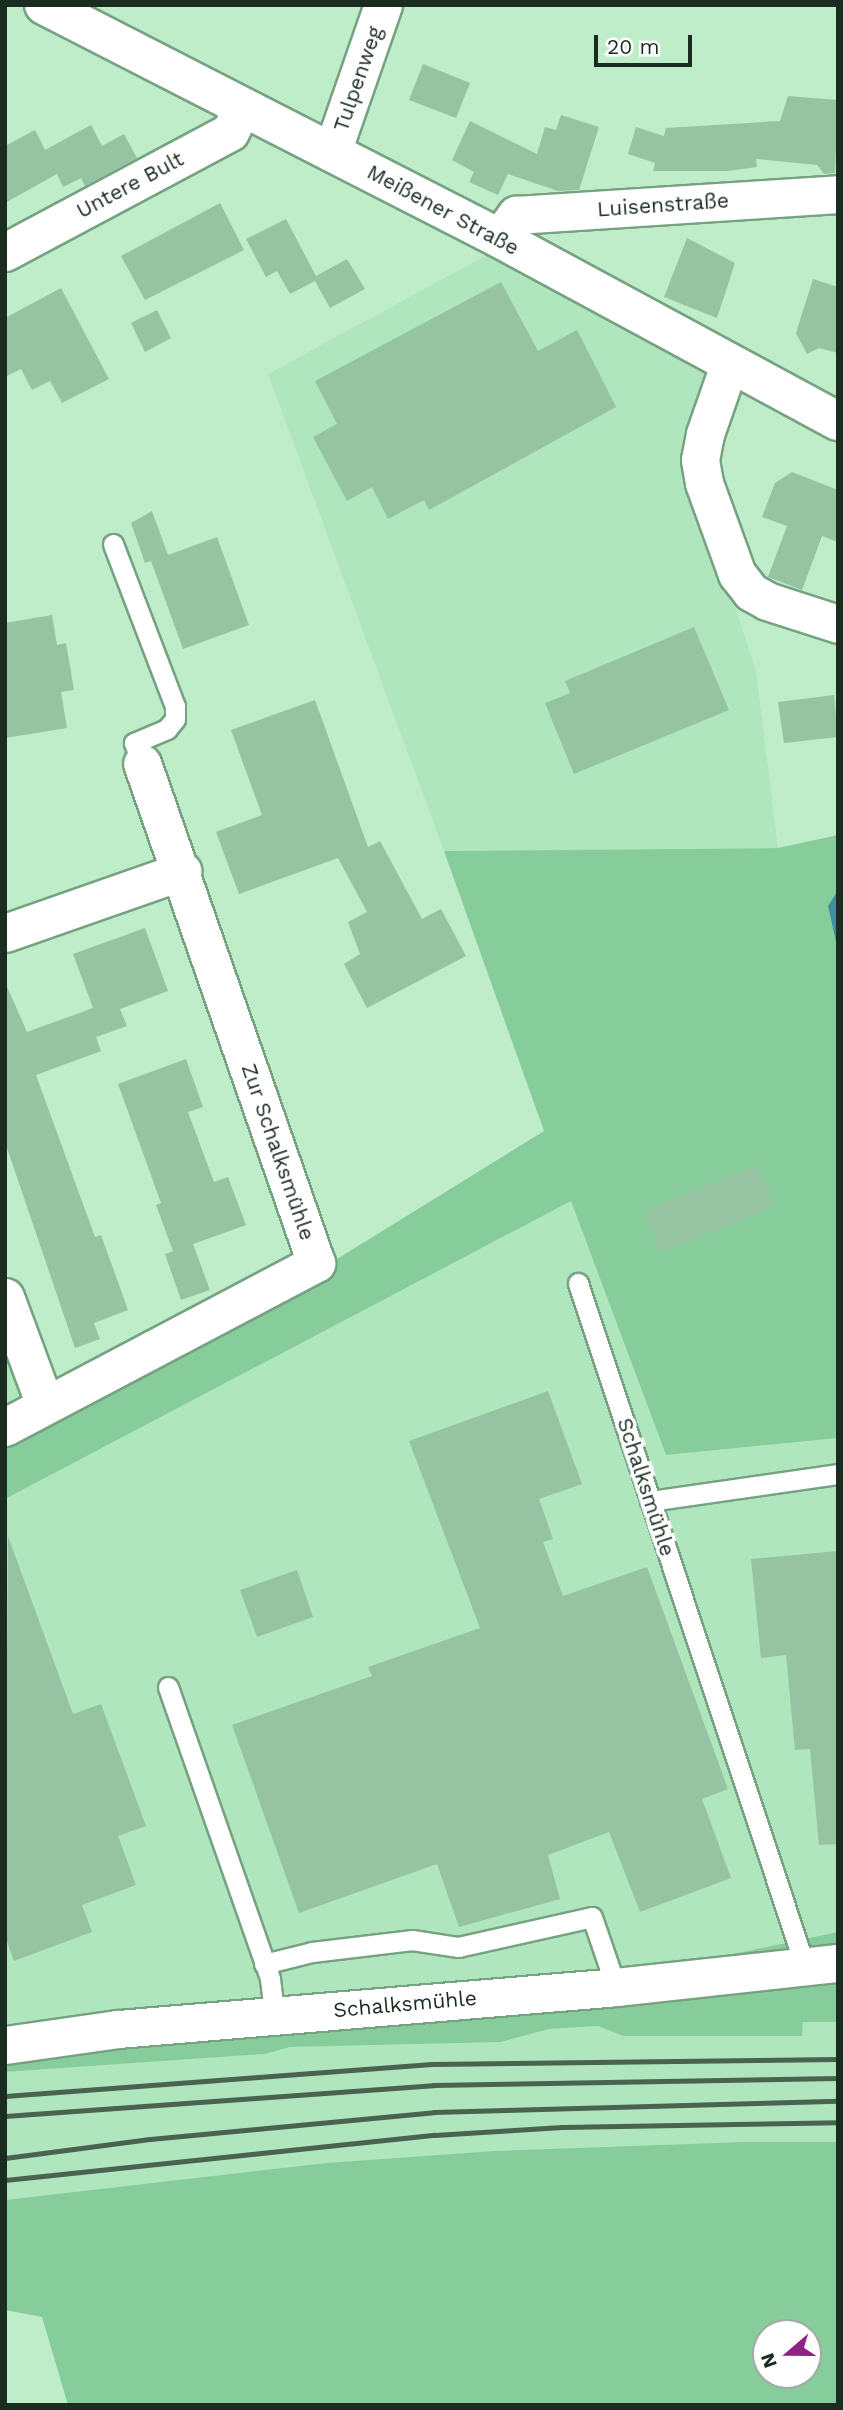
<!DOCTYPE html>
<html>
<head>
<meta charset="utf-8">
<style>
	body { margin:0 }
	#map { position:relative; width:843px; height:2410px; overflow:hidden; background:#bfedca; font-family:"Work Sans",sans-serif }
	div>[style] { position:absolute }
	.built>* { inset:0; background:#b0e6be }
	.green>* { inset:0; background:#87cd9b }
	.water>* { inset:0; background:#3e90a0 }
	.building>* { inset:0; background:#96c3a2 }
	.roads { filter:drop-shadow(2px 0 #76a282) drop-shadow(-2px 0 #76a282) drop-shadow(0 2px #76a282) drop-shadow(0 -2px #76a282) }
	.service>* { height:19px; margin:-9.5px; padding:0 9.5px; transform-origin:9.5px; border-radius:9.5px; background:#fff }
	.minor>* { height:37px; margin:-18.5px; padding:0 18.5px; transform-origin:18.5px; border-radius:18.5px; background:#fff }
	.tertiary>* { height:38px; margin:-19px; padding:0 19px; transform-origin:19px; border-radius:19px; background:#fff }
	.rail>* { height:5px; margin:-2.5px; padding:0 2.5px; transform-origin:2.5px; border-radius:2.5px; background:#496350 }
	span { translate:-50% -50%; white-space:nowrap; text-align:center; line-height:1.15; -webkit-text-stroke:7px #fff; paint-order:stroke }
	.street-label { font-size:21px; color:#1a2b1f }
	.frame { position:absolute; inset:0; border:7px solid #1a2b1f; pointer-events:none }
	.north { position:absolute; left:752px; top:2319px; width:70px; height:70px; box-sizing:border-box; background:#fff; border:2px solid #a3aaa5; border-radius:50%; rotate:250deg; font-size:19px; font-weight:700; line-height:28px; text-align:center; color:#1a2b1f }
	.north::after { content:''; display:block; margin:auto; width:24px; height:32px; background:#8f2284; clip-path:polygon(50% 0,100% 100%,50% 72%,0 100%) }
	.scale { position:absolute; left:594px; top:35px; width:98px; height:32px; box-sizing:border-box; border:4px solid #1a2b1f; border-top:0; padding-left:9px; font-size:21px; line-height:24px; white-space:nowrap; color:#1a2b1f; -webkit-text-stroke:5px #fff; paint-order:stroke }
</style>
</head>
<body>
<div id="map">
	<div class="built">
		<i style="clip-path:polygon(507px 244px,723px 357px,691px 472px,756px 671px,778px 848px,444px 851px,268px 374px)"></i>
		<i style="clip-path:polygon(571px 1201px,666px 1455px,838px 1438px,838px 1932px,695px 1962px,5px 2029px,5px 1498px)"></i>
		<i style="clip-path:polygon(5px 1317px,40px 1413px,5px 1431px)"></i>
		<i style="clip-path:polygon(803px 2022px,838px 2022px,838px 2142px,494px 2151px,326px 2163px,5px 2200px,5px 2072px,265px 2054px,290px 2047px,501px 2042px,549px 2029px,598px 2026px,623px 2036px,802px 2036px)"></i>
	</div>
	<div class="green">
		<i style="clip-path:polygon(838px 835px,838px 890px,828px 906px,838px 953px,838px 1438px,666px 1455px,571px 1201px,5px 1499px,5px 1431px,329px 1264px,544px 1131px,444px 851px,778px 848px)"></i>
		<i style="clip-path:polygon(838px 1932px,838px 2022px,803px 2022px,802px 2036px,623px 2036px,598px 2026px,549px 2029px,501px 2042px,290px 2047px,265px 2054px,5px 2072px,5px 2029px,126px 2008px,695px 1962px)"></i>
		<i style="clip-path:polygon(evenodd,744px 2142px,838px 2142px,838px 2405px,68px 2405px,42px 2317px,5px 2310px,5px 2200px,326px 2163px,494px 2151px,744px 2142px,766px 2333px,808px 2333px,808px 2375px,766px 2375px,766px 2333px)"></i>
	</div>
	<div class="water">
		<i style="clip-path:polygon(838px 890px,838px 952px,828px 906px)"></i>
	</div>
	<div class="building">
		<i style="clip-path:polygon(423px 64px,470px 83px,456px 118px,409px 100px)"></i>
		<i style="clip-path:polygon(788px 96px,838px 100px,835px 173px,824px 174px,817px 165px,756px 159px,757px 167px,728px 171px,653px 171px,655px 163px,628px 154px,636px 127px,664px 136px,666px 128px,780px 121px)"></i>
		<i style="clip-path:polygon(561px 115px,599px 127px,579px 190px,558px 191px,508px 174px,498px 195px,469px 182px,474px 172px,452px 160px,470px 121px,537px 154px,545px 127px,556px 130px)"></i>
		<i style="clip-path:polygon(91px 125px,102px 146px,124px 134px,137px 158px,85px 186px,81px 178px,63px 187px,57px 174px,5px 203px,5px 146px,35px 130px,45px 150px)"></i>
		<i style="clip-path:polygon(220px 203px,244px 250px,145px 300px,121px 256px)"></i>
		<i style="clip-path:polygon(286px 219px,316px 276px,347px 259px,365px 289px,330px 308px,315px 281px,290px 294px,277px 271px,266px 277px,246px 239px)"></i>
		<i style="clip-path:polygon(687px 238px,735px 263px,717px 318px,664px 297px)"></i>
		<i style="clip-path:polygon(813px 279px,838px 287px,838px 353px,819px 348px,807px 354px,796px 333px)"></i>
		<i style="clip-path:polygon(501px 282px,538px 351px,577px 330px,616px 407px,429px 510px,424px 500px,388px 519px,372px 487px,347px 501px,313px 437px,337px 424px,315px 381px)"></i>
		<i style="clip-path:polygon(61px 288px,109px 379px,62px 403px,50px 381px,32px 390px,21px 369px,5px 377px,5px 318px)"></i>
		<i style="clip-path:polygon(157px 310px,171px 338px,145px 352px,131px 323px)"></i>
		<i style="clip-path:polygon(792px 472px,838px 490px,838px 542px,822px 536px,802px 590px,768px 577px,787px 526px,762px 517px,775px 483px)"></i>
		<i style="clip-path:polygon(152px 511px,168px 555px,217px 537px,249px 625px,183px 649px,151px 561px,145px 563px,131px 523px)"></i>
		<i style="clip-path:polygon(52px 615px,57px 645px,66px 643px,74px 690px,61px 692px,67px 728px,5px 738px,5px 623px)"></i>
		<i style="clip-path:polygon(694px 627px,729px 710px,574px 774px,545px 703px,570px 693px,565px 681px)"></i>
		<i style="clip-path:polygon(834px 695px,838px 737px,784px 743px,778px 702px)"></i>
		<i style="clip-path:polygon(315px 700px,368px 847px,380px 841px,422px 919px,441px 909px,466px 956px,367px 1008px,344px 964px,360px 954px,348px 922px,367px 912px,338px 858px,239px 894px,216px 832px,262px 815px,231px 730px)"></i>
		<i style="clip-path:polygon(145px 928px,168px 991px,120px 1009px,127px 1026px,96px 1037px,101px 1051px,36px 1075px,95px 1237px,101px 1235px,128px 1310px,94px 1323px,100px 1339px,75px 1348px,5px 1142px,5px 982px,27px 1032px,93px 1008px,73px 954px)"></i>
		<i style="clip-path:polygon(186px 1059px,203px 1107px,188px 1112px,214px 1182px,228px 1177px,246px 1225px,193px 1244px,210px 1290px,181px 1300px,165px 1254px,173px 1251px,156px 1205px,161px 1203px,118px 1084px)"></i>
		<i style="clip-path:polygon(756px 1166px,775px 1206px,661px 1253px,644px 1211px)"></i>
		<i style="clip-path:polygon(548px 1391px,582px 1484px,539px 1499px,553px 1539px,543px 1542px,563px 1596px,647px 1567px,728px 1789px,702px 1799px,731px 1878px,640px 1912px,609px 1832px,548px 1855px,560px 1899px,459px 1927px,437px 1864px,299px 1913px,232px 1725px,372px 1676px,368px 1667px,480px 1628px,409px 1441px)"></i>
		<i style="clip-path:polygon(8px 1536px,73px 1714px,101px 1704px,146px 1826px,118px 1836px,136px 1885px,82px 1905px,92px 1932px,14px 1961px,5px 1936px)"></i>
		<i style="clip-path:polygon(838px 1551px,838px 1844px,819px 1845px,810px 1749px,795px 1750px,786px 1655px,761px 1658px,751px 1559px)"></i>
		<i style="clip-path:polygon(297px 1570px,313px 1617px,257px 1637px,240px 1590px)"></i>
	</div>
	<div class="roads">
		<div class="service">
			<i style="left:113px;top:544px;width:173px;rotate:69.1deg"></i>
			<i style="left:175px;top:706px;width:13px;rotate:90deg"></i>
			<i style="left:175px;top:719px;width:13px;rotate:129deg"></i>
			<i style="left:167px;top:729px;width:36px;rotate:157deg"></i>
			<i style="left:134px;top:743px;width:22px;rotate:68deg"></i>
			<i style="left:578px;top:1283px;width:723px;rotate:71.62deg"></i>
			<i style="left:650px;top:1501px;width:190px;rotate:-8.2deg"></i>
			<i style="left:168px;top:1687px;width:309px;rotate:70.7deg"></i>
			<i style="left:270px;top:1979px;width:35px;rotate:83deg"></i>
			<i style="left:264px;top:1964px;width:49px;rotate:-14deg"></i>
			<i style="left:312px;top:1952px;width:101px;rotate:-6.8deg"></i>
			<i style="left:412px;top:1940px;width:47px;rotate:8.7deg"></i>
			<i style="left:458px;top:1947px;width:137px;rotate:-12.6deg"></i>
			<i style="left:592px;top:1917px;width:74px;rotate:71.1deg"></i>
		</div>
		<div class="minor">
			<i style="left:332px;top:152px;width:156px;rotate:-70.9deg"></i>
			<i style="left:499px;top:238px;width:29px;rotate:-54deg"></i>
			<i style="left:516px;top:215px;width:323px;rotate:-3.7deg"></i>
			<i style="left:5px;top:252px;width:255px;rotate:-28.1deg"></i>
			<i style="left:230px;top:132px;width:28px;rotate:-64deg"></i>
			<i style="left:729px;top:365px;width:73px;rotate:109.2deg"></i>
			<i style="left:705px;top:434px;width:26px;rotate:101deg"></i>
			<i style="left:700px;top:460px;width:23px;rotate:80deg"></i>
			<i style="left:704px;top:483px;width:97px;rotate:70.1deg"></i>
			<i style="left:737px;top:574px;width:23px;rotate:52deg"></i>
			<i style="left:751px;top:592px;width:18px;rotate:29deg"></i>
			<i style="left:767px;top:601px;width:75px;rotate:17.9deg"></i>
			<i style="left:5px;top:933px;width:188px;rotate:-19.3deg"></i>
			<i style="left:5px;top:1297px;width:115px;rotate:69.7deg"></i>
			<i style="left:5px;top:1427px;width:352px;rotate:-27.8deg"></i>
			<i style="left:316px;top:1263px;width:529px;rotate:-109.19deg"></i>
			<i style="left:5px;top:2045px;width:114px;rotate:-8.1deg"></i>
			<i style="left:118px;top:2029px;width:500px;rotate:-4.8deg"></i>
			<i style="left:616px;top:1987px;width:223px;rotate:-6.2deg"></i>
		</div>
		<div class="tertiary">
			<i style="left:44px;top:5px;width:511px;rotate:27.12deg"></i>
			<i style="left:499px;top:238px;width:385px;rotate:28.4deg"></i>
		</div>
	</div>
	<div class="rail">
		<i style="left:5px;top:2096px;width:428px;rotate:-4.3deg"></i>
		<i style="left:432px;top:2064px;width:406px;rotate:-0.7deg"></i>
		<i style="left:5px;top:2116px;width:429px;rotate:-4.1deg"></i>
		<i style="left:433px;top:2085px;width:405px;rotate:-1deg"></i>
		<i style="left:5px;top:2158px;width:146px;rotate:-7.5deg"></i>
		<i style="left:150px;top:2139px;width:285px;rotate:-5.4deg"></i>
		<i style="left:434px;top:2112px;width:404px;rotate:-1.6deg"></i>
		<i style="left:5px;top:2180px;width:432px;rotate:-6deg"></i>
		<i style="left:435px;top:2135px;width:127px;rotate:-3.6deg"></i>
		<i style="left:562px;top:2127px;width:276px;rotate:-1deg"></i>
	</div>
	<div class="street-label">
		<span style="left:358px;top:79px;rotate:-71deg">Tulpenweg</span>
		<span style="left:130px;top:185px;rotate:-28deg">Untere Bult</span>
		<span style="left:663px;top:205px;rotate:-4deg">Luisenstraße</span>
		<span style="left:443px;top:210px;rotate:28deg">Meißener Straße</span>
		<span style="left:278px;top:1152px;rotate:71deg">Zur Schalksmühle</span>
		<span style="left:646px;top:1487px;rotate:72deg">Schalksmühle</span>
		<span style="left:405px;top:2004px;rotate:-5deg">Schalksmühle</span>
	</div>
	<div class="frame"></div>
	<div class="north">N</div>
	<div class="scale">20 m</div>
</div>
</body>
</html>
